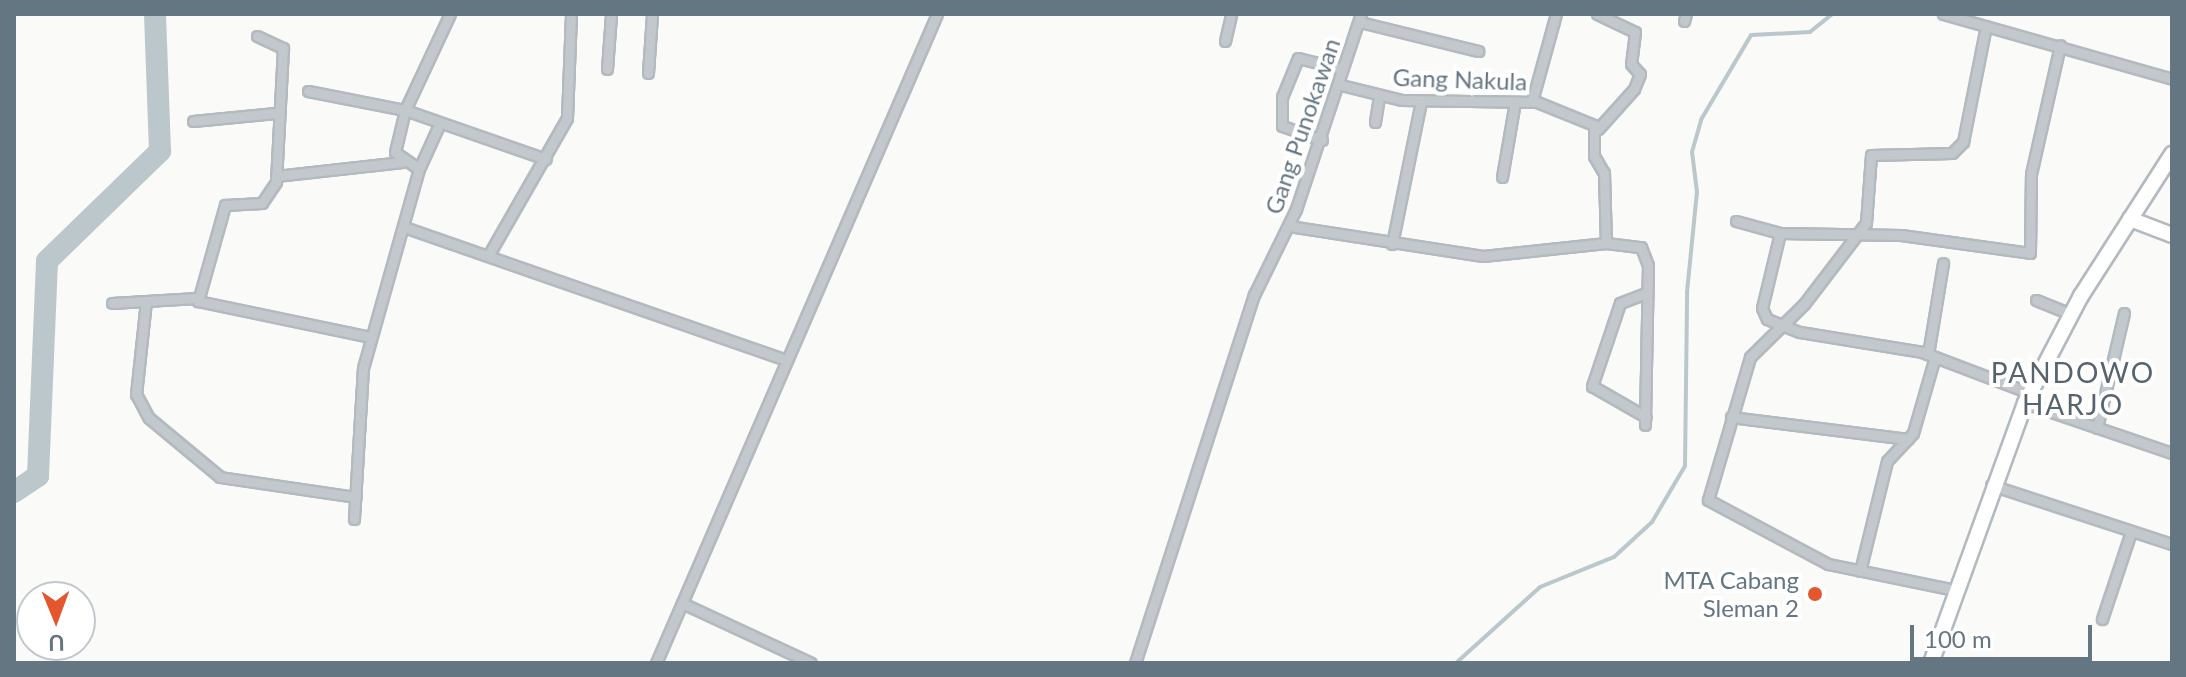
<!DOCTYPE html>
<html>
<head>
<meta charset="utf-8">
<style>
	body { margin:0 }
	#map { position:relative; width:2186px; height:677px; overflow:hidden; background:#fafaf8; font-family:Lato,sans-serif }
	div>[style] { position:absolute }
	.stream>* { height:4px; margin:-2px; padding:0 2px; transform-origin:2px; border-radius:2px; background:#bbc7cb }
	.river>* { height:22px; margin:-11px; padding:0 11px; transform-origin:11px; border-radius:11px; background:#bbc7cb }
	.roads { filter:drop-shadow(2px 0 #b3babf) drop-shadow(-2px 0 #b3babf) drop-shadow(0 2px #b3babf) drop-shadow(0 -2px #b3babf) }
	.street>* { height:9px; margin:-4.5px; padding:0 4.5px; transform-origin:4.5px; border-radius:4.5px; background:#c3c8cc }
	.secondary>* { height:14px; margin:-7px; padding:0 7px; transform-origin:7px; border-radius:7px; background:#fff }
	.dots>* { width:22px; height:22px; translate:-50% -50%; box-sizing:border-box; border:4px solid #fff; border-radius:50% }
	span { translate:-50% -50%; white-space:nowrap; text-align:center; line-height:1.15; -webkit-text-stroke:8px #fff; paint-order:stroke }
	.street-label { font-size:24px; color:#657683 }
	.poi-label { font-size:24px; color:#657683 }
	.right { translate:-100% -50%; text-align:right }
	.quarter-label { font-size:28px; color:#57646e; letter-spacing:2px }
	.frame { position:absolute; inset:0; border:16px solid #657683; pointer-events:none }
	.north { position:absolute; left:16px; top:581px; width:80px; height:80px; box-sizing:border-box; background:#fff; border:2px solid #c1c8cd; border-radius:50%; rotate:179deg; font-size:22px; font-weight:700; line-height:32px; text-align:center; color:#657683 }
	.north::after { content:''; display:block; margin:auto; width:28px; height:36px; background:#e4572e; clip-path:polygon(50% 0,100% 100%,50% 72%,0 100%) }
	.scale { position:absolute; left:1910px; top:625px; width:182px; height:36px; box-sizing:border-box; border:4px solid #657683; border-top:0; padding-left:10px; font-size:24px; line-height:28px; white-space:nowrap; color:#657683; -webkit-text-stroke:6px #fff; paint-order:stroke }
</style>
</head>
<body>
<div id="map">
	<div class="stream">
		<i style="left:1456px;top:663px;width:113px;rotate:-42.1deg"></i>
		<i style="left:1540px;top:587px;width:80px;rotate:-22.1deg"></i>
		<i style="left:1614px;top:557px;width:52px;rotate:-42.6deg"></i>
		<i style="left:1652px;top:522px;width:65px;rotate:-59.5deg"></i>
		<i style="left:1685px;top:466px;width:174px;rotate:-89.3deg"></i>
		<i style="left:1687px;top:292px;width:100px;rotate:-84.3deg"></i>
		<i style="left:1697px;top:192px;width:40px;rotate:-97.1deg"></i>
		<i style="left:1692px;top:152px;width:35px;rotate:-74deg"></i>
		<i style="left:1702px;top:118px;width:96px;rotate:-59.4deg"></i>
		<i style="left:1751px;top:35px;width:59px;rotate:-2.9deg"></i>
		<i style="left:1810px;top:32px;width:28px;rotate:-39deg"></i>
	</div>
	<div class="river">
		<i style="left:14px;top:492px;width:29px;rotate:-34deg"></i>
		<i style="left:38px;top:476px;width:215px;rotate:-87.6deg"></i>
		<i style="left:47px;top:261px;width:158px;rotate:-44.2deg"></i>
		<i style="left:160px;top:151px;width:137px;rotate:-92.1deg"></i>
	</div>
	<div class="roads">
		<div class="street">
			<i style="left:1597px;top:14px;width:42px;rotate:25.3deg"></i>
			<i style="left:1635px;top:32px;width:32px;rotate:97deg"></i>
			<i style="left:1631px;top:64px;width:13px;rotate:48deg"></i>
			<i style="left:1640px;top:74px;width:16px;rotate:112deg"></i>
			<i style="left:1634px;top:89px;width:54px;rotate:132deg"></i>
			<i style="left:1943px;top:14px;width:238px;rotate:15.8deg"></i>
			<i style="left:1684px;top:21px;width:7px;rotate:-74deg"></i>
			<i style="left:1360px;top:22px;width:122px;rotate:13.8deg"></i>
			<i style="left:257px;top:36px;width:29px;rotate:25deg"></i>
			<i style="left:283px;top:48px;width:134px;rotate:93deg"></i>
			<i style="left:276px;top:182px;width:25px;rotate:124deg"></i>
			<i style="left:262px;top:203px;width:37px;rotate:177deg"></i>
			<i style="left:225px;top:205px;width:100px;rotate:105.7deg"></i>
			<i style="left:198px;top:301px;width:177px;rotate:11.8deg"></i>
			<i style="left:1225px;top:41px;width:28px;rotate:-77deg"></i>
			<i style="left:607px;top:69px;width:55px;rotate:-85.8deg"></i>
			<i style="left:648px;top:73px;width:59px;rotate:-86.1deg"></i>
			<i style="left:1341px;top:85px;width:63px;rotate:13.8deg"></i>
			<i style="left:1402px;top:100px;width:135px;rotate:0.8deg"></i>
			<i style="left:1537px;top:102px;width:61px;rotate:22deg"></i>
			<i style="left:1594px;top:125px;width:31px;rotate:90deg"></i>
			<i style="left:1594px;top:156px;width:20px;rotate:60deg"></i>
			<i style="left:1604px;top:173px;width:70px;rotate:88.4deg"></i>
			<i style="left:308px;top:91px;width:99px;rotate:11.1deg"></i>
			<i style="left:405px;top:110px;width:106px;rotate:-64.9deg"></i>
			<i style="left:1532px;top:101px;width:90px;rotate:-74.6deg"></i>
			<i style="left:193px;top:121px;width:83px;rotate:-5.5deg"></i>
			<i style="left:1375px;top:122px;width:26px;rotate:-81deg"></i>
			<i style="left:1322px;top:140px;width:42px;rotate:-160.7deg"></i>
			<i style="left:1282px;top:126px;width:29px;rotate:-90deg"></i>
			<i style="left:1282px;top:97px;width:42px;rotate:-67.7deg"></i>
			<i style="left:1298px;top:58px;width:45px;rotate:14deg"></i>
			<i style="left:419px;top:169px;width:48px;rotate:-65.6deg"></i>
			<i style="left:276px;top:176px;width:127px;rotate:-6.3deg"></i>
			<i style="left:1502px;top:177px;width:76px;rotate:-80.2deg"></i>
			<i style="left:1736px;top:221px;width:46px;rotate:15.3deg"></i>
			<i style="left:1780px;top:233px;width:121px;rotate:0.9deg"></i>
			<i style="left:1901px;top:235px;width:130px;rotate:7.9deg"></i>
			<i style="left:2030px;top:253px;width:79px;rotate:-89.3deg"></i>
			<i style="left:2031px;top:174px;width:132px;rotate:-77.3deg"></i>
			<i style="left:1289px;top:226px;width:196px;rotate:8.8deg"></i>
			<i style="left:1483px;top:256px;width:124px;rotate:-6deg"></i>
			<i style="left:1606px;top:243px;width:35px;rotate:7deg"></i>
			<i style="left:1641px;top:247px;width:19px;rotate:69deg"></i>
			<i style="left:1648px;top:265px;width:160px;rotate:91.1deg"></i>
			<i style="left:404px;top:227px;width:404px;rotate:19.2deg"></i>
			<i style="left:1780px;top:233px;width:77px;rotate:103.5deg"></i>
			<i style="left:1762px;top:308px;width:12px;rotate:66deg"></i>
			<i style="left:1767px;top:319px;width:35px;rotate:22deg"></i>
			<i style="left:1800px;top:332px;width:124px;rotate:9.3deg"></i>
			<i style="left:1922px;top:352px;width:116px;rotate:20.8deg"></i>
			<i style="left:1392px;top:244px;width:146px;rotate:-78.5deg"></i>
			<i style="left:488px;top:256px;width:159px;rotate:-60.2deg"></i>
			<i style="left:567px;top:118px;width:104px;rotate:-87.8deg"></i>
			<i style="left:1646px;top:293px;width:28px;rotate:159deg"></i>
			<i style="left:1620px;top:303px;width:88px;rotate:108.6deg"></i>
			<i style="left:1592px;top:386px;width:62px;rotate:29.9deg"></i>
			<i style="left:2036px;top:300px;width:38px;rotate:22deg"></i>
			<i style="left:146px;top:301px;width:94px;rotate:96.1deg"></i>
			<i style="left:136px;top:394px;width:27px;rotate:62deg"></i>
			<i style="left:149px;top:418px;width:92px;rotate:39.7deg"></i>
			<i style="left:220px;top:477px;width:137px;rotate:8.4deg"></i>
			<i style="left:112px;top:303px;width:85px;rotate:-3.4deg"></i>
			<i style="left:1928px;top:354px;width:92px;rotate:-80.6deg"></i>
			<i style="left:2025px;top:403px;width:155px;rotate:18.8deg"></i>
			<i style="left:1731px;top:417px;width:178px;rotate:7.1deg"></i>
			<i style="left:2097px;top:428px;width:118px;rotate:-76.8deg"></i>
			<i style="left:1991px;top:485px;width:190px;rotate:18.1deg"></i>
			<i style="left:354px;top:519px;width:151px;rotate:-86.6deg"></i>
			<i style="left:363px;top:368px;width:207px;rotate:-74.3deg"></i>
			<i style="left:419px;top:169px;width:29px;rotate:-145deg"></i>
			<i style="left:395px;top:152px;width:43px;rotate:-76.6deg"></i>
			<i style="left:405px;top:110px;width:149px;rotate:19.2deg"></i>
			<i style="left:1860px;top:571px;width:113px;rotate:-76.2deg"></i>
			<i style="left:1887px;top:461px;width:38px;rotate:-47deg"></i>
			<i style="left:1913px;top:433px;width:79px;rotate:-73.9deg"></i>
			<i style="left:1955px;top:590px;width:130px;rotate:-168.4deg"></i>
			<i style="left:1828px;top:564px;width:136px;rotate:-151.9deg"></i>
			<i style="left:1708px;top:500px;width:149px;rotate:-73.6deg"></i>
			<i style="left:1750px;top:357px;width:76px;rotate:-44.5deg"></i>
			<i style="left:1804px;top:304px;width:102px;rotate:-52.6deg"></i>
			<i style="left:1866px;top:223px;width:68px;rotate:-85.8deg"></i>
			<i style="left:1871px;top:155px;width:81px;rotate:-1.4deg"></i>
			<i style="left:1952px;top:153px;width:16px;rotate:-45deg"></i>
			<i style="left:1963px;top:142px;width:118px;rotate:-78.8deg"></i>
			<i style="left:682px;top:603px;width:142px;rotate:24.9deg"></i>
			<i style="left:2102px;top:619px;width:92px;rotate:-71.6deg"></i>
			<i style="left:656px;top:663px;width:707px;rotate:-66.59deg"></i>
			<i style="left:1135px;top:663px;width:387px;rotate:-72.1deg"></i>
			<i style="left:1254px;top:295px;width:96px;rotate:-64deg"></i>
			<i style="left:1296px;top:209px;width:206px;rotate:-71.6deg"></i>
		</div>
		<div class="secondary">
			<i style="left:2130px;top:219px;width:45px;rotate:20.9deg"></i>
			<i style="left:1931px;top:663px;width:276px;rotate:-70.1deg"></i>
			<i style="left:2025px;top:403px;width:121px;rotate:-62.4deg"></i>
			<i style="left:2081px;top:296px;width:169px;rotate:-57.3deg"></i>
		</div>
	</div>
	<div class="dots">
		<i style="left:1815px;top:594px;background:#e4572e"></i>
	</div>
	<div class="street-label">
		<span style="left:1460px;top:79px;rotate:2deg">Gang Nakula</span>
		<span style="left:1302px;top:126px;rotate:-71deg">Gang Punokawan</span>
	</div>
	<div class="poi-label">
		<span class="right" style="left:1799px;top:594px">MTA Cabang<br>Sleman 2</span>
	</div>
	<div class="quarter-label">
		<span style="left:2073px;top:388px">PANDOWO<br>HARJO</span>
	</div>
	<div class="frame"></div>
	<div class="north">U</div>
	<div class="scale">100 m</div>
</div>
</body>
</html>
